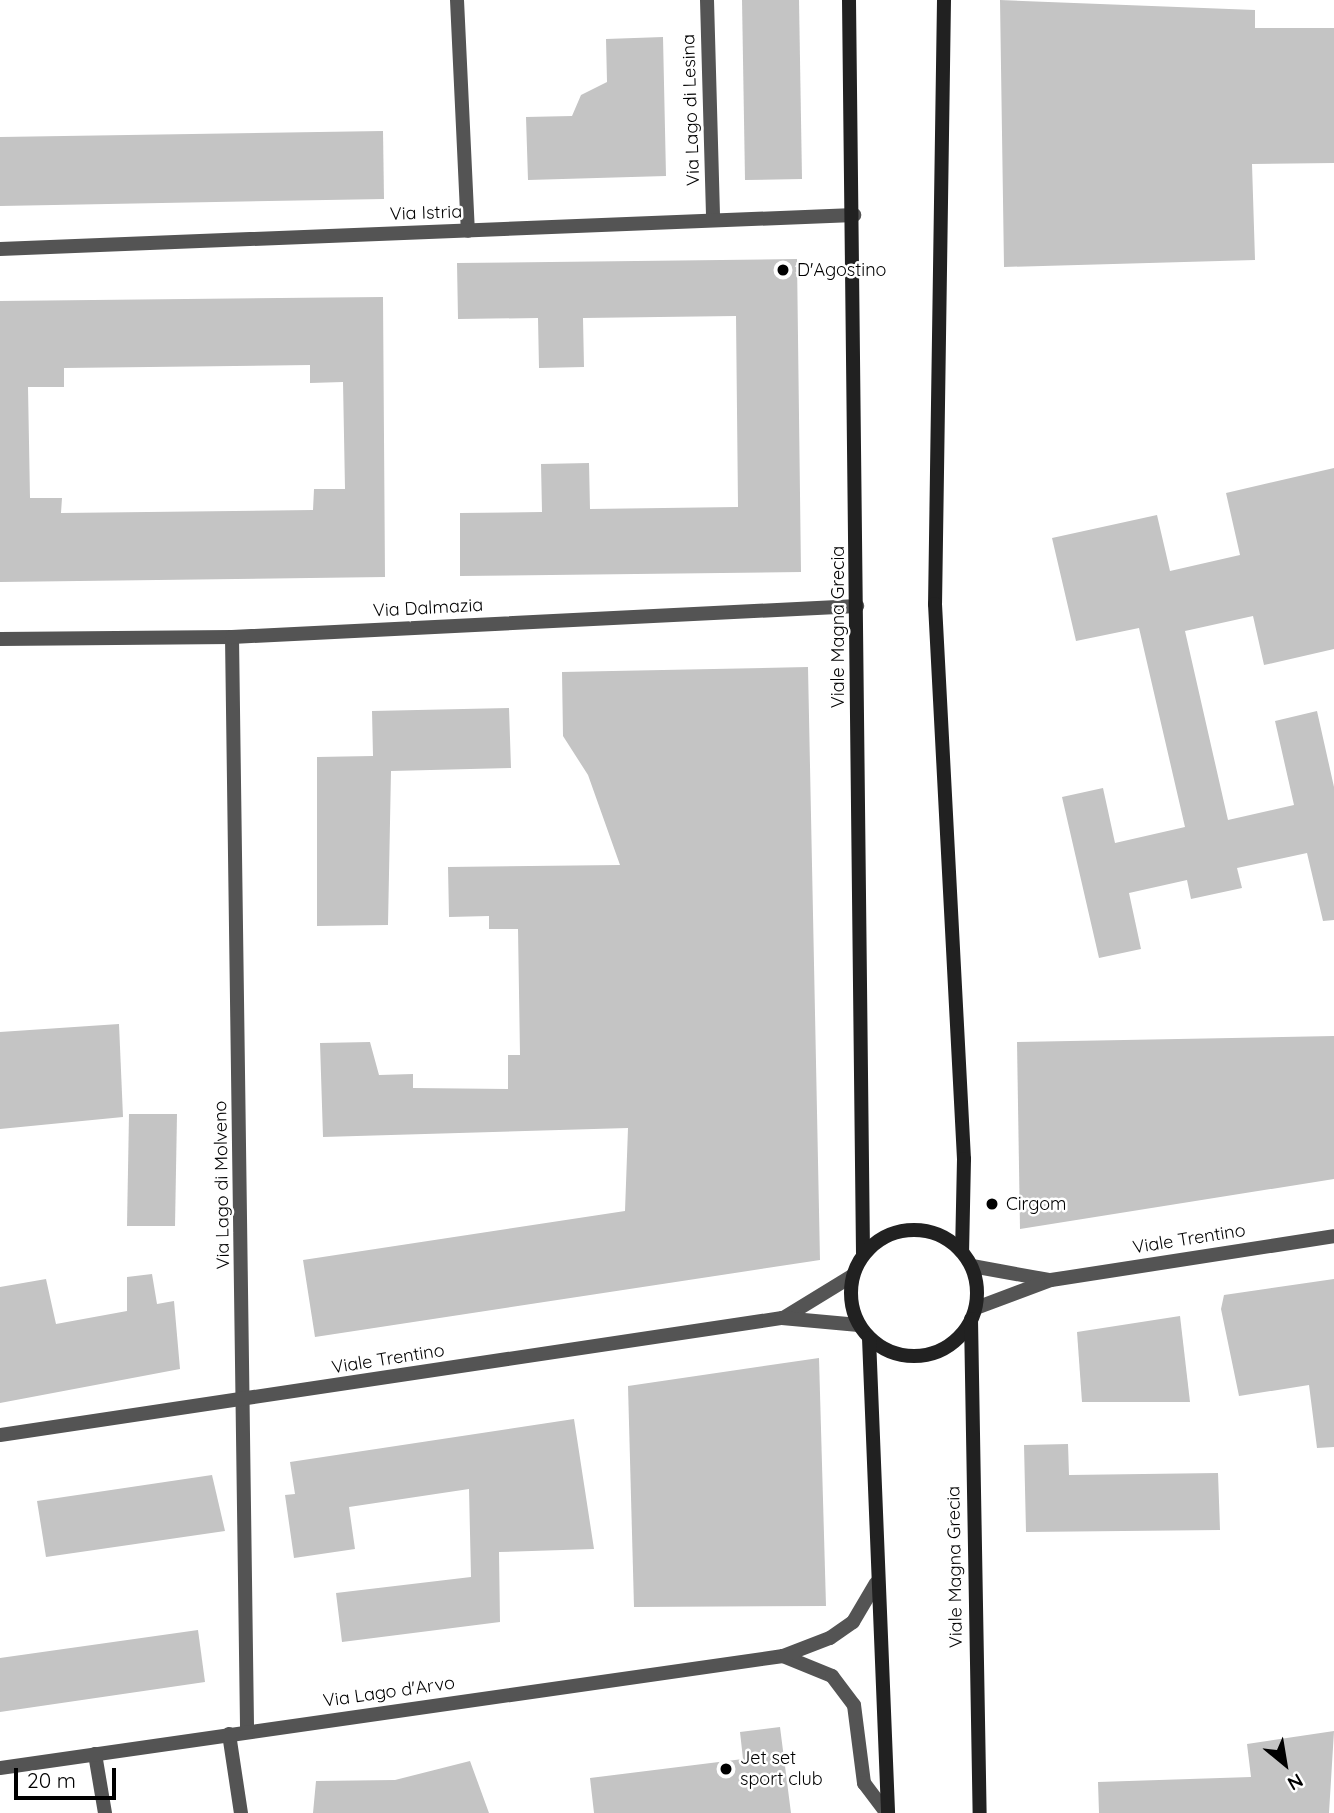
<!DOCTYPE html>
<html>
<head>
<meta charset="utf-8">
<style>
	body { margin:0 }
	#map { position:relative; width:1334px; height:1813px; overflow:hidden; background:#fff; font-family:Quicksand,sans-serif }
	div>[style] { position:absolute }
	.building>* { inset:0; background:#c4c4c4 }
	.service>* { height:14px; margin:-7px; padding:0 7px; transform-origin:7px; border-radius:7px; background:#545454 }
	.minor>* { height:14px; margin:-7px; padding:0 7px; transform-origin:7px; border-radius:7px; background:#545454 }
	.tertiary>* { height:14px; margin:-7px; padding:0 7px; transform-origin:7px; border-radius:7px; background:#545454 }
	.secondary>* { height:14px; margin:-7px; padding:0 7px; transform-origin:7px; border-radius:7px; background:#212121 }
	.secondary>.ring { margin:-7px; padding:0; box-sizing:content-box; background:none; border:14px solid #212121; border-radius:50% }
	.dots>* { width:19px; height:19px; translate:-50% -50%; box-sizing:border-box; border:4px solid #fff; border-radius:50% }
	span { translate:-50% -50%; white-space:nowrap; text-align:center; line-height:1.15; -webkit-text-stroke:5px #fff; paint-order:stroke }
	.street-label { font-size:18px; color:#000 }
	.poi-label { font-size:18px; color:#000 }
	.left { translate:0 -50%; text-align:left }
	.north { position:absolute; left:1250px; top:1729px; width:70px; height:70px; -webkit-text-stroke:5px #fff; paint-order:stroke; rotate:150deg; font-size:19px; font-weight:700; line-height:28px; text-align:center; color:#000 }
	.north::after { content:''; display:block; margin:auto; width:24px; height:32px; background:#000; clip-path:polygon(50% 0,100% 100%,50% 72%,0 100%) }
	.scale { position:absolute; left:14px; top:1768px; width:102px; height:32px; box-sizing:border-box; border:4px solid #000; border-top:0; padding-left:9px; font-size:21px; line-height:24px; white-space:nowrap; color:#000; -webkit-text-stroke:5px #fff; paint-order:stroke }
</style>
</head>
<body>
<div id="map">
	<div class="building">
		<i style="clip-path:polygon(742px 0,799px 0,802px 179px,745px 180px)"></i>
		<i style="clip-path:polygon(1000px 0,1255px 10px,1255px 28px,1334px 28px,1334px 163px,1252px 164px,1255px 260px,1004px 267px)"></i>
		<i style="clip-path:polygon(663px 37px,666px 176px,528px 180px,526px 117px,572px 116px,581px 95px,607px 82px,606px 39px)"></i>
		<i style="clip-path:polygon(383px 131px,384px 199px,0 206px,0 137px)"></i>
		<i style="clip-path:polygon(797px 259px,801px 572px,460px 576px,460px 513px,542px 512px,541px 464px,589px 463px,590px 509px,738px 507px,736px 316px,583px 318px,584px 367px,539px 368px,538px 318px,458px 319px,457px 263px)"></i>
		<i style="clip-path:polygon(evenodd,383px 297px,385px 577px,0 582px,0 301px,383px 297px,310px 365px,310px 383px,343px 382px,345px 489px,314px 489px,313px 510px,61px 513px,62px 498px,30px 498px,28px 387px,64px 387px,64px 368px,310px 365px)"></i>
		<i style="clip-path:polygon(1334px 468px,1334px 649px,1264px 665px,1253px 616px,1185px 631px,1228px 820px,1294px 805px,1275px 721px,1317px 711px,1334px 787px,1334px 920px,1323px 921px,1307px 853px,1237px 868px,1242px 888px,1191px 899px,1187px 880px,1129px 893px,1141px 949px,1099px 958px,1062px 797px,1103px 788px,1115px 843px,1185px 827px,1139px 628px,1076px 641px,1052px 538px,1157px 515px,1170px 571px,1240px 555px,1226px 493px)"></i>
		<i style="clip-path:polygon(808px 667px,820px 1260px,315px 1337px,303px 1260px,625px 1211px,628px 1128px,323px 1137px,320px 1043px,370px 1042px,379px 1075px,413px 1074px,413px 1088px,508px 1089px,508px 1055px,520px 1055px,518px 929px,489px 929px,489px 916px,449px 917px,448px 867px,620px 865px,588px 775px,563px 736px,562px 672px)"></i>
		<i style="clip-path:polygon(509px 708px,511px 768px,391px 771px,388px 925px,317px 926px,317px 757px,373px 756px,372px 711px)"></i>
		<i style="clip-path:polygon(119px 1024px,123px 1117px,0 1129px,0 1032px)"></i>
		<i style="clip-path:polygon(1334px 1036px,1334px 1179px,1020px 1229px,1017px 1042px)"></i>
		<i style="clip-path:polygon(129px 1114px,177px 1114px,175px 1226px,127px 1226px)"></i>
		<i style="clip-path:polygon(152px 1274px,157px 1304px,174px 1301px,180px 1369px,0 1403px,0 1287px,46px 1279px,56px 1324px,127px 1311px,127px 1277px)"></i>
		<i style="clip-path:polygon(1334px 1279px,1334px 1447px,1317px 1448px,1309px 1385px,1239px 1396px,1221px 1309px,1224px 1295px)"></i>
		<i style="clip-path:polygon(1180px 1316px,1190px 1402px,1082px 1402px,1077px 1332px)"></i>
		<i style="clip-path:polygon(819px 1358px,826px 1606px,634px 1607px,628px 1386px)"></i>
		<i style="clip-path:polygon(574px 1419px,594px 1549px,499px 1552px,500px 1622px,342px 1642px,336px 1593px,471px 1577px,469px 1489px,349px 1507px,355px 1549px,294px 1558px,285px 1495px,295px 1494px,290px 1462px)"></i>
		<i style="clip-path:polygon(1068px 1444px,1069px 1475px,1218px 1473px,1220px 1530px,1026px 1532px,1024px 1445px)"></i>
		<i style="clip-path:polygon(212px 1475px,225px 1531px,46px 1557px,37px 1501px)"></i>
		<i style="clip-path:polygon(198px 1630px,205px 1682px,0 1712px,0 1658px)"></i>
		<i style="clip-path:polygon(780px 1727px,791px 1813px,594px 1813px,590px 1778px,743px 1759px,740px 1732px)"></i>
		<i style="clip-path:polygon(1334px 1731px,1329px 1813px,1099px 1813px,1098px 1782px,1251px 1777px,1247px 1744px)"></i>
		<i style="clip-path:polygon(470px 1761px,489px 1813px,313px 1813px,316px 1781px,395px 1780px)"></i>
	</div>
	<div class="service">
		<i style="left:229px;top:1734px;width:80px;rotate:81.4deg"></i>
		<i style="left:95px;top:1754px;width:60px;rotate:80.4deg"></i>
	</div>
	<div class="minor">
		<i style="left:457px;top:0;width:231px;rotate:87.3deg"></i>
		<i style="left:707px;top:0;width:218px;rotate:88.4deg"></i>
		<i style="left:0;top:249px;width:855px;rotate:-2.28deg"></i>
		<i style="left:232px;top:637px;width:1094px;rotate:89.21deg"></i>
	</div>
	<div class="tertiary">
		<i style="left:0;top:639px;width:232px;rotate:-0.5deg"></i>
		<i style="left:232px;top:637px;width:626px;rotate:-2.84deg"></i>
		<i style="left:972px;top:1266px;width:78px;rotate:10.3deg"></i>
		<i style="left:976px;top:1308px;width:80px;rotate:-20.5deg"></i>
		<i style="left:1051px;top:1280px;width:286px;rotate:-8.8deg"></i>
		<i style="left:785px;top:1317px;width:79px;rotate:-31.5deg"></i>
		<i style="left:0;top:1435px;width:791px;rotate:-8.51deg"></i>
		<i style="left:782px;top:1318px;width:77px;rotate:5.2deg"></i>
		<i style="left:783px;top:1656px;width:53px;rotate:22.2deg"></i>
		<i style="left:832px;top:1676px;width:36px;rotate:53deg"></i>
		<i style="left:854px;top:1705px;width:79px;rotate:82.7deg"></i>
		<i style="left:864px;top:1783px;width:38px;rotate:53deg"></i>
		<i style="left:0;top:1768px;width:791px;rotate:-8.14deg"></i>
		<i style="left:783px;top:1656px;width:50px;rotate:-21deg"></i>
		<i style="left:830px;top:1638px;width:28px;rotate:-35deg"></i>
		<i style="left:853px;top:1622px;width:45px;rotate:-59.5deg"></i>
	</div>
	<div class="secondary">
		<i style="left:849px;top:0;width:1254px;rotate:89.36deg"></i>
		<i style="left:944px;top:0;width:604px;rotate:90.85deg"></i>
		<i style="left:935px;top:604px;width:556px;rotate:87.01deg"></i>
		<i style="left:964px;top:1159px;width:92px;rotate:91.2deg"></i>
		<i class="ring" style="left:851px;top:1230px;width:112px;height:112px"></i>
		<i style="left:971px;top:1319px;width:494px;rotate:89deg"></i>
		<i style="left:869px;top:1338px;width:475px;rotate:87.7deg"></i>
	</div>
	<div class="dots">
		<i style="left:783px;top:270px;background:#000"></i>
		<i style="left:992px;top:1204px;background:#000"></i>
		<i style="left:726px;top:1769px;background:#000"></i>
	</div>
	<div class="street-label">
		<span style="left:691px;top:110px;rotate:-92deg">Via Lago di Lesina</span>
		<span style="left:426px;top:213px;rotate:-2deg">Via Istria</span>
		<span style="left:428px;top:608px;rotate:-3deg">Via Dalmazia</span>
		<span style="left:838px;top:627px;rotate:-90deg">Viale Magna Grecia</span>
		<span style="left:222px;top:1185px;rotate:-91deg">Via Lago di Molveno</span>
		<span style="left:1189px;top:1239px;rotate:-9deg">Viale Trentino</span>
		<span style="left:388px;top:1359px;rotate:-9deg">Viale Trentino</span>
		<span style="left:955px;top:1567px;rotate:-91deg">Viale Magna Grecia</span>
		<span style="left:389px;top:1692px;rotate:-8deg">Via Lago d'Arvo</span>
	</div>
	<div class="poi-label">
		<span class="left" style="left:797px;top:270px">D'Agostino</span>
		<span class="left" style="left:1006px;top:1204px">Cirgom</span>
		<span class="left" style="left:740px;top:1769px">Jet set<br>sport club</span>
	</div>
	<div class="north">N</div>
	<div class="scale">20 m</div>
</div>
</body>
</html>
